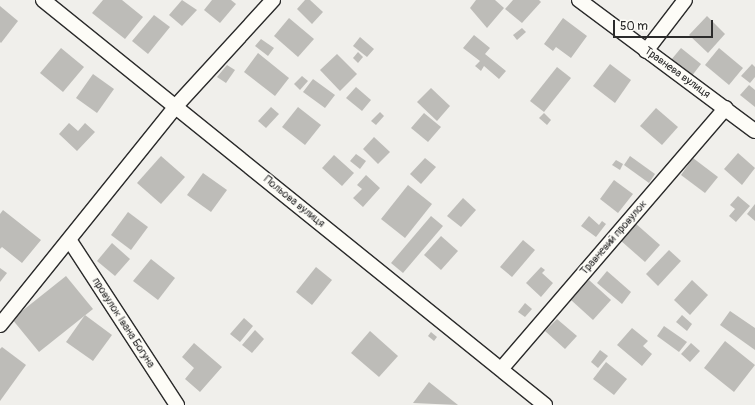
<!DOCTYPE html>
<html>
<head>
<meta charset="utf-8">
<style>
	body { margin:0 }
	#map { position:relative; width:755px; height:405px; overflow:hidden; background:#f0efeb; font-family:Pangolin,sans-serif }
	div>[style] { position:absolute }
	.building>* { inset:0; background:#bdbcb8 }
	.roads { filter:drop-shadow(1px 0 #2b2b2b) drop-shadow(-1px 0 #2b2b2b) drop-shadow(0 1px #2b2b2b) drop-shadow(0 -1px #2b2b2b) }
	.minor>* { height:14px; margin:-7px; padding:0 7px; transform-origin:7px; border-radius:7px; background:#fdfcf7 }
	span { translate:-50% -50%; white-space:nowrap; text-align:center; line-height:1.15; -webkit-text-stroke:3px #fdfcf7; paint-order:stroke }
	.street-label { font-size:11px; color:#2b2b2b }
	.scale { position:absolute; left:613px; top:20px; width:100px; height:18px; box-sizing:border-box; border:2px solid #2b2b2b; border-top:0; padding-left:5px; font-size:12px; line-height:14px; white-space:nowrap; color:#2b2b2b; -webkit-text-stroke:3px #fdfcf7; paint-order:stroke }
</style>
</head>
<body>
<div id="map">
	<div class="building">
		<i style="clip-path:polygon(103px 0,122px 0,143px 17px,125px 39px,92px 13px)"></i>
		<i style="clip-path:polygon(182px 0,197px 10px,182px 26px,169px 15px)"></i>
		<i style="clip-path:polygon(212px 0,231px 0,236px 4px,220px 23px,204px 10px)"></i>
		<i style="clip-path:polygon(305px 0,310px 0,323px 12px,312px 24px,297px 9px)"></i>
		<i style="clip-path:polygon(476px 0,495px 0,504px 8px,487px 28px,470px 8px)"></i>
		<i style="clip-path:polygon(513px 0,539px 0,541px 2px,522px 23px,505px 9px)"></i>
		<i style="clip-path:polygon(0 6px,18px 21px,1px 43px,0 42px)"></i>
		<i style="clip-path:polygon(154px 15px,170px 27px,148px 54px,132px 41px)"></i>
		<i style="clip-path:polygon(707px 16px,725px 34px,708px 53px,689px 35px)"></i>
		<i style="clip-path:polygon(289px 18px,314px 39px,298px 57px,274px 36px)"></i>
		<i style="clip-path:polygon(563px 18px,587px 36px,571px 58px,556px 47px,553px 51px,544px 44px)"></i>
		<i style="clip-path:polygon(522px 28px,526px 32px,517px 40px,513px 35px)"></i>
		<i style="clip-path:polygon(474px 35px,490px 48px,485px 54px,506px 71px,499px 79px,484px 66px,481px 71px,475px 66px,480px 61px,463px 48px)"></i>
		<i style="clip-path:polygon(360px 37px,374px 49px,367px 57px,353px 46px)"></i>
		<i style="clip-path:polygon(261px 39px,274px 48px,268px 56px,255px 46px)"></i>
		<i style="clip-path:polygon(61px 48px,84px 67px,63px 92px,40px 73px)"></i>
		<i style="clip-path:polygon(681px 48px,701px 64px,691px 77px,671px 60px)"></i>
		<i style="clip-path:polygon(719px 48px,743px 68px,729px 85px,705px 65px)"></i>
		<i style="clip-path:polygon(358px 52px,363px 57px,358px 63px,353px 58px)"></i>
		<i style="clip-path:polygon(258px 53px,289px 78px,275px 96px,244px 72px)"></i>
		<i style="clip-path:polygon(337px 54px,357px 74px,340px 91px,320px 70px)"></i>
		<i style="clip-path:polygon(610px 64px,631px 80px,615px 103px,593px 86px)"></i>
		<i style="clip-path:polygon(752px 64px,755px 67px,755px 77px,750px 83px,741px 76px)"></i>
		<i style="clip-path:polygon(227px 65px,235px 70px,226px 83px,217px 77px)"></i>
		<i style="clip-path:polygon(557px 67px,571px 78px,544px 112px,530px 101px)"></i>
		<i style="clip-path:polygon(93px 74px,114px 89px,97px 113px,76px 98px)"></i>
		<i style="clip-path:polygon(302px 76px,308px 81px,300px 90px,294px 84px)"></i>
		<i style="clip-path:polygon(313px 79px,335px 95px,325px 108px,303px 92px)"></i>
		<i style="clip-path:polygon(749px 85px,755px 90px,755px 107px,740px 95px)"></i>
		<i style="clip-path:polygon(356px 87px,371px 100px,362px 111px,346px 98px)"></i>
		<i style="clip-path:polygon(431px 88px,450px 106px,437px 121px,417px 102px)"></i>
		<i style="clip-path:polygon(271px 107px,279px 114px,266px 128px,258px 121px)"></i>
		<i style="clip-path:polygon(298px 107px,321px 125px,305px 145px,282px 127px)"></i>
		<i style="clip-path:polygon(656px 108px,678px 127px,662px 145px,640px 126px)"></i>
		<i style="clip-path:polygon(380px 112px,384px 116px,376px 125px,371px 121px)"></i>
		<i style="clip-path:polygon(424px 113px,441px 127px,428px 142px,411px 128px)"></i>
		<i style="clip-path:polygon(544px 113px,551px 120px,547px 125px,539px 118px)"></i>
		<i style="clip-path:polygon(69px 123px,78px 131px,85px 123px,95px 132px,77px 151px,59px 134px)"></i>
		<i style="clip-path:polygon(374px 137px,390px 152px,378px 164px,363px 149px)"></i>
		<i style="clip-path:polygon(738px 153px,755px 168px,742px 185px,724px 169px)"></i>
		<i style="clip-path:polygon(356px 154px,366px 161px,360px 169px,350px 161px)"></i>
		<i style="clip-path:polygon(334px 155px,354px 173px,342px 186px,322px 168px)"></i>
		<i style="clip-path:polygon(161px 156px,185px 177px,161px 204px,137px 183px)"></i>
		<i style="clip-path:polygon(630px 156px,655px 174px,649px 183px,624px 165px)"></i>
		<i style="clip-path:polygon(425px 158px,436px 167px,421px 184px,410px 174px)"></i>
		<i style="clip-path:polygon(693px 158px,718px 177px,705px 193px,681px 175px)"></i>
		<i style="clip-path:polygon(616px 160px,623px 164px,620px 170px,612px 165px)"></i>
		<i style="clip-path:polygon(203px 173px,227px 190px,211px 212px,187px 195px)"></i>
		<i style="clip-path:polygon(366px 175px,380px 188px,363px 207px,353px 198px,362px 189px,357px 185px)"></i>
		<i style="clip-path:polygon(614px 180px,633px 194px,618px 213px,600px 199px)"></i>
		<i style="clip-path:polygon(408px 185px,432px 204px,405px 238px,381px 219px)"></i>
		<i style="clip-path:polygon(738px 196px,750px 206px,736px 222px,729px 216px,735px 209px,730px 205px)"></i>
		<i style="clip-path:polygon(463px 198px,476px 210px,461px 227px,447px 216px)"></i>
		<i style="clip-path:polygon(755px 204px,755px 221px,747px 214px)"></i>
		<i style="clip-path:polygon(3px 210px,41px 240px,22px 263px,2px 247px,0 249px,0 214px)"></i>
		<i style="clip-path:polygon(128px 212px,148px 227px,131px 250px,111px 235px)"></i>
		<i style="clip-path:polygon(431px 216px,443px 226px,403px 273px,391px 263px)"></i>
		<i style="clip-path:polygon(589px 216px,599px 225px,602px 221px,606px 224px,596px 237px,581px 226px)"></i>
		<i style="clip-path:polygon(635px 223px,660px 245px,645px 262px,620px 240px)"></i>
		<i style="clip-path:polygon(441px 236px,458px 251px,441px 270px,424px 255px)"></i>
		<i style="clip-path:polygon(523px 240px,535px 250px,512px 277px,500px 267px)"></i>
		<i style="clip-path:polygon(112px 243px,130px 259px,115px 276px,97px 261px)"></i>
		<i style="clip-path:polygon(669px 250px,681px 261px,658px 286px,646px 274px)"></i>
		<i style="clip-path:polygon(151px 259px,175px 278px,158px 300px,133px 281px)"></i>
		<i style="clip-path:polygon(316px 267px,332px 280px,312px 305px,296px 292px)"></i>
		<i style="clip-path:polygon(541px 267px,545px 270px,542px 273px,553px 283px,541px 297px,526px 283px)"></i>
		<i style="clip-path:polygon(0 268px,7px 273px,0 282px)"></i>
		<i style="clip-path:polygon(607px 271px,631px 292px,622px 304px,597px 283px)"></i>
		<i style="clip-path:polygon(66px 276px,93px 309px,39px 352px,12px 319px)"></i>
		<i style="clip-path:polygon(589px 280px,611px 300px,593px 320px,571px 300px)"></i>
		<i style="clip-path:polygon(692px 280px,708px 295px,690px 315px,674px 300px)"></i>
		<i style="clip-path:polygon(525px 303px,532px 309px,525px 317px,518px 312px)"></i>
		<i style="clip-path:polygon(730px 311px,755px 328px,755px 350px,720px 325px)"></i>
		<i style="clip-path:polygon(85px 315px,112px 335px,93px 361px,66px 342px)"></i>
		<i style="clip-path:polygon(682px 315px,692px 324px,687px 331px,676px 322px)"></i>
		<i style="clip-path:polygon(244px 318px,253px 326px,240px 342px,230px 334px)"></i>
		<i style="clip-path:polygon(557px 319px,577px 336px,565px 349px,545px 331px)"></i>
		<i style="clip-path:polygon(664px 326px,687px 342px,679px 352px,657px 336px)"></i>
		<i style="clip-path:polygon(632px 328px,648px 341px,643px 346px,652px 354px,642px 366px,617px 345px)"></i>
		<i style="clip-path:polygon(255px 330px,264px 339px,252px 353px,242px 345px)"></i>
		<i style="clip-path:polygon(370px 331px,398px 356px,379px 377px,351px 353px)"></i>
		<i style="clip-path:polygon(431px 332px,437px 337px,434px 341px,428px 336px)"></i>
		<i style="clip-path:polygon(725px 341px,755px 365px,734px 392px,704px 368px)"></i>
		<i style="clip-path:polygon(194px 343px,222px 367px,200px 392px,185px 379px,194px 368px,182px 357px)"></i>
		<i style="clip-path:polygon(691px 343px,700px 351px,690px 362px,681px 354px)"></i>
		<i style="clip-path:polygon(2px 347px,26px 365px,0 401px,0 349px)"></i>
		<i style="clip-path:polygon(600px 350px,608px 356px,598px 368px,591px 362px)"></i>
		<i style="clip-path:polygon(606px 362px,627px 379px,614px 395px,593px 379px)"></i>
		<i style="clip-path:polygon(429px 382px,458px 405px,413px 403px)"></i>
	</div>
	<div class="roads">
		<div class="minor">
			<i style="left:43px;top:0;width:645px;rotate:38.9deg"></i>
			<i style="left:579px;top:0;width:219px;rotate:36.7deg"></i>
			<i style="left:646px;top:51px;width:64px;rotate:-52.6deg"></i>
			<i style="left:70px;top:241px;width:196px;rotate:56.9deg"></i>
			<i style="left:0;top:325px;width:280px;rotate:-51.2deg"></i>
			<i style="left:175px;top:107px;width:145px;rotate:-47.5deg"></i>
			<i style="left:502px;top:368px;width:343px;rotate:-49.3deg"></i>
		</div>
	</div>
	<div class="street-label">
		<span style="left:677px;top:73px;rotate:36deg">Травнева вулиця</span>
		<span style="left:294px;top:202px;rotate:39deg">Польова вулиця</span>
		<span style="left:614px;top:238px;rotate:-49deg">Травневий провулок</span>
		<span style="left:123px;top:323px;rotate:57deg">провулок Івана Богуна</span>
	</div>
	<div class="scale">50 m</div>
</div>
</body>
</html>
